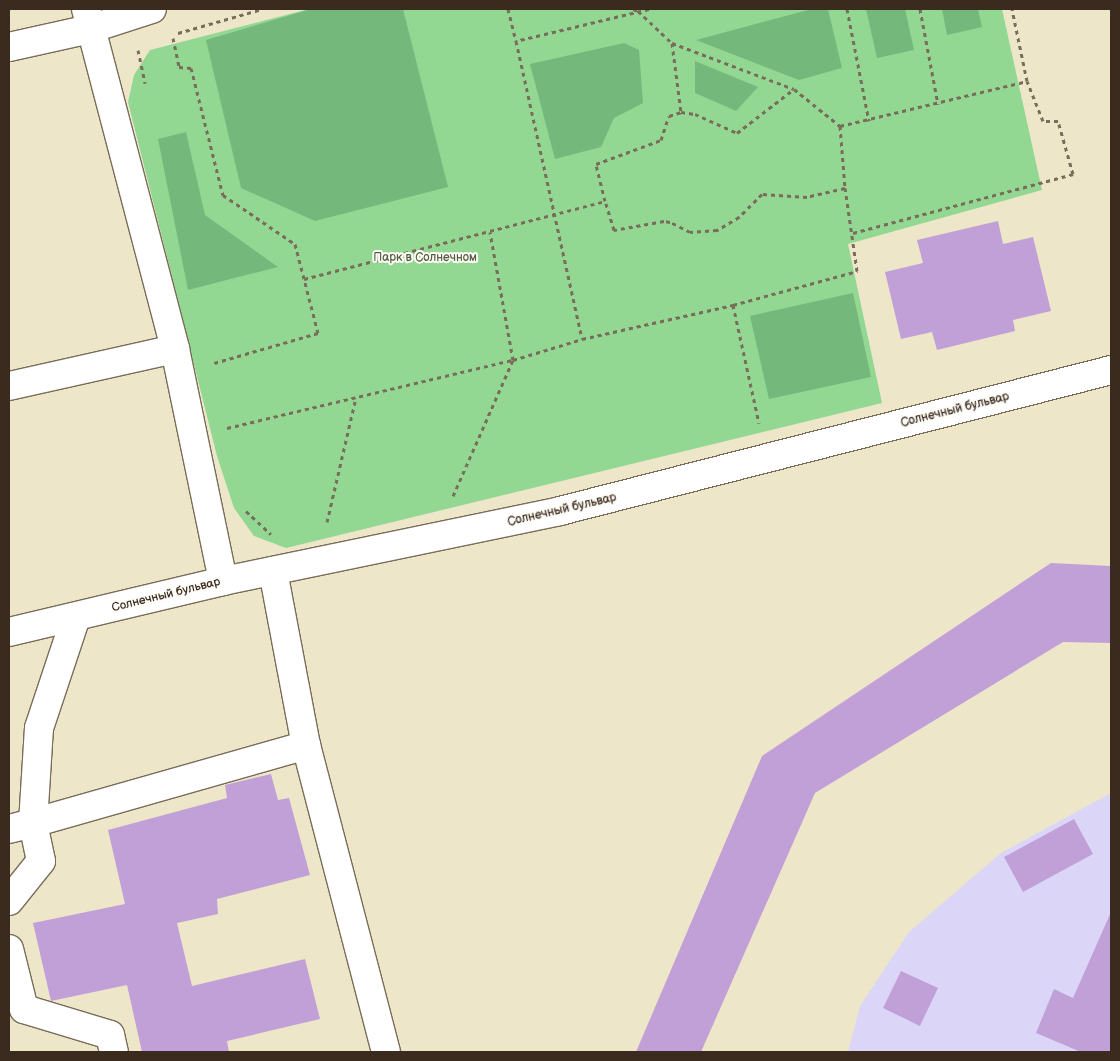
<!DOCTYPE html>
<html>
<head>
<meta charset="utf-8">
<style>
	body { margin:0 }
	#map { position:relative; width:1120px; height:1061px; overflow:hidden; background:#ede6c9; font-family:"Balsamiq Sans",sans-serif }
	div>[style] { position:absolute }
	.built>* { inset:0; background:#dbd6f7 }
	.green>* { inset:0; background:#92d892 }
	.forest>* { inset:0; background:#75b87c }
	.building>* { inset:0; background:#c1a0d7 }
	.path>* { height:3px; margin-top:-1.5px; transform-origin:0; background:repeating-linear-gradient(90deg,#796c5a 0 4px,transparent 0 8px) }
	.roads { filter:drop-shadow(1px 0 #796c5a) drop-shadow(-1px 0 #796c5a) drop-shadow(0 1px #796c5a) drop-shadow(0 -1px #796c5a) }
	.minor>* { height:28px; margin:-14px; padding:0 14px; transform-origin:14px; border-radius:14px; background:#fff }
	span { translate:-50% -50%; white-space:nowrap; text-align:center; line-height:1.15; -webkit-text-stroke:4px #fdfcf7; paint-order:stroke }
	.park-label { font-size:12px; color:#555e41 }
	.street-label { font-size:12px; color:#3b2a1e }
	.frame { position:absolute; inset:0; border:10px solid #3b2a1e; pointer-events:none }
</style>
</head>
<body>
<div id="map">
	<div class="built">
		<i style="clip-path:polygon(1111px 793px,1111px 1052px,848px 1052px,860px 1006px,909px 932px,1001px 853px)"></i>
	</div>
	<div class="green">
		<i style="clip-path:polygon(309px 9px,1002px 9px,1042px 190px,848px 244px,882px 403px,286px 548px,254px 536px,234px 508px,217px 456px,128px 102px,134px 75px,150px 50px)"></i>
	</div>
	<div class="forest">
		<i style="clip-path:polygon(311px 9px,403px 9px,448px 187px,315px 221px,241px 188px,206px 40px)"></i>
		<i style="clip-path:polygon(812px 9px,828px 9px,842px 68px,799px 80px,696px 40px)"></i>
		<i style="clip-path:polygon(866px 9px,905px 9px,914px 50px,877px 58px)"></i>
		<i style="clip-path:polygon(942px 9px,978px 9px,982px 27px,947px 35px)"></i>
		<i style="clip-path:polygon(624px 43px,639px 50px,643px 103px,614px 118px,601px 147px,555px 159px,530px 64px)"></i>
		<i style="clip-path:polygon(695px 61px,758px 87px,736px 111px,695px 93px)"></i>
		<i style="clip-path:polygon(186px 132px,205px 215px,278px 267px,188px 290px,158px 139px)"></i>
		<i style="clip-path:polygon(853px 293px,871px 377px,769px 399px,750px 316px)"></i>
	</div>
	<div class="building">
		<i style="clip-path:polygon(998px 221px,1003px 244px,1033px 237px,1051px 311px,1013px 320px,1015px 331px,937px 350px,932px 332px,901px 339px,885px 272px,923px 263px,917px 240px)"></i>
		<i style="clip-path:polygon(1051px 563px,1111px 566px,1111px 643px,1063px 642px,815px 793px,701px 1052px,636px 1052px,762px 756px)"></i>
		<i style="clip-path:polygon(271px 774px,278px 800px,289px 798px,310px 875px,217px 899px,218px 914px,177px 923px,192px 986px,305px 959px,320px 1019px,227px 1041px,229px 1052px,142px 1052px,127px 985px,51px 1001px,33px 923px,125px 904px,108px 830px,227px 798px,225px 785px)"></i>
		<i style="clip-path:polygon(1074px 819px,1093px 854px,1023px 892px,1004px 857px)"></i>
		<i style="clip-path:polygon(1111px 912px,1111px 1052px,1081px 1052px,1036px 1033px,1054px 989px,1073px 998px)"></i>
		<i style="clip-path:polygon(901px 971px,938px 988px,920px 1026px,883px 1008px)"></i>
	</div>
	<div class="path">
		<i style="left:508px;top:9px;width:33px;rotate:76deg"></i>
		<i style="left:633px;top:9px;width:5px;rotate:22deg"></i>
		<i style="left:638px;top:11px;width:47px;rotate:43.3deg"></i>
		<i style="left:672px;top:43px;width:70px;rotate:82.6deg"></i>
		<i style="left:649px;top:9px;width:137px;rotate:166.5deg"></i>
		<i style="left:516px;top:41px;width:305px;rotate:77.5deg"></i>
		<i style="left:582px;top:339px;width:155px;rotate:-12.7deg"></i>
		<i style="left:733px;top:305px;width:129px;rotate:-15.3deg"></i>
		<i style="left:857px;top:271px;width:84px;rotate:-98.2deg"></i>
		<i style="left:847px;top:9px;width:114px;rotate:78.9deg"></i>
		<i style="left:920px;top:9px;width:97px;rotate:79.3deg"></i>
		<i style="left:178px;top:33px;width:87px;rotate:-15.9deg"></i>
		<i style="left:173px;top:38px;width:30px;rotate:78deg"></i>
		<i style="left:179px;top:67px;width:12px;rotate:5deg"></i>
		<i style="left:191px;top:68px;width:131px;rotate:75.9deg"></i>
		<i style="left:223px;top:195px;width:87px;rotate:34.2deg"></i>
		<i style="left:295px;top:244px;width:92px;rotate:75.5deg"></i>
		<i style="left:318px;top:333px;width:108px;rotate:163.9deg"></i>
		<i style="left:672px;top:43px;width:130px;rotate:20.7deg"></i>
		<i style="left:138px;top:50px;width:34px;rotate:78deg"></i>
		<i style="left:840px;top:126px;width:192px;rotate:-13.5deg"></i>
		<i style="left:1027px;top:81px;width:74px;rotate:-101.8deg"></i>
		<i style="left:853px;top:233px;width:228px;rotate:-15deg"></i>
		<i style="left:1073px;top:174px;width:55px;rotate:-105.8deg"></i>
		<i style="left:1058px;top:121px;width:15px;rotate:180deg"></i>
		<i style="left:1043px;top:121px;width:43px;rotate:-111.8deg"></i>
		<i style="left:304px;top:279px;width:311px;rotate:-14.5deg"></i>
		<i style="left:605px;top:201px;width:38px;rotate:-104deg"></i>
		<i style="left:596px;top:164px;width:69px;rotate:-20.3deg"></i>
		<i style="left:661px;top:140px;width:25px;rotate:-72deg"></i>
		<i style="left:669px;top:116px;width:13px;rotate:-18deg"></i>
		<i style="left:681px;top:112px;width:14px;rotate:8deg"></i>
		<i style="left:695px;top:114px;width:46px;rotate:24.3deg"></i>
		<i style="left:737px;top:133px;width:72px;rotate:-37.7deg"></i>
		<i style="left:794px;top:89px;width:59px;rotate:38.8deg"></i>
		<i style="left:840px;top:126px;width:62px;rotate:85.4deg"></i>
		<i style="left:845px;top:188px;width:39px;rotate:167deg"></i>
		<i style="left:807px;top:197px;width:45px;rotate:-176.2deg"></i>
		<i style="left:762px;top:194px;width:33px;rotate:135deg"></i>
		<i style="left:739px;top:217px;width:26px;rotate:149deg"></i>
		<i style="left:717px;top:230px;width:27px;rotate:176deg"></i>
		<i style="left:690px;top:232px;width:22px;rotate:-153deg"></i>
		<i style="left:670px;top:222px;width:6px;rotate:-171deg"></i>
		<i style="left:664px;top:221px;width:51px;rotate:169.8deg"></i>
		<i style="left:614px;top:230px;width:30px;rotate:-107deg"></i>
		<i style="left:733px;top:305px;width:121px;rotate:77.6deg"></i>
		<i style="left:227px;top:428px;width:294px;rotate:-13.4deg"></i>
		<i style="left:513px;top:360px;width:72px;rotate:-16.9deg"></i>
		<i style="left:453px;top:496px;width:149px;rotate:-66.2deg"></i>
		<i style="left:513px;top:360px;width:130px;rotate:-100.2deg"></i>
		<i style="left:246px;top:511px;width:34px;rotate:43deg"></i>
		<i style="left:327px;top:522px;width:128px;rotate:-76.9deg"></i>
	</div>
	<div class="roads">
		<div class="minor">
			<i style="left:86px;top:9px;width:351px;rotate:75.3deg"></i>
			<i style="left:175px;top:349px;width:237px;rotate:78.3deg"></i>
			<i style="left:9px;top:47px;width:83px;rotate:-12.5deg"></i>
			<i style="left:90px;top:29px;width:65px;rotate:-17.9deg"></i>
			<i style="left:9px;top:386px;width:170px;rotate:-12.6deg"></i>
			<i style="left:273px;top:571px;width:177px;rotate:79.3deg"></i>
			<i style="left:306px;top:745px;width:317px;rotate:75.4deg"></i>
			<i style="left:9px;top:632px;width:220px;rotate:-13.4deg"></i>
			<i style="left:223px;top:581px;width:344px;rotate:-11.7deg"></i>
			<i style="left:560px;top:511px;width:569px;rotate:-14.35deg"></i>
			<i style="left:9px;top:829px;width:25px;rotate:-14deg"></i>
			<i style="left:33px;top:823px;width:95px;rotate:-86.4deg"></i>
			<i style="left:39px;top:728px;width:117px;rotate:-71.6deg"></i>
			<i style="left:9px;top:901px;width:51px;rotate:-51.3deg"></i>
			<i style="left:41px;top:861px;width:39px;rotate:-102deg"></i>
			<i style="left:33px;top:823px;width:284px;rotate:-15.9deg"></i>
			<i style="left:9px;top:949px;width:62px;rotate:76deg"></i>
			<i style="left:24px;top:1009px;width:90px;rotate:16.8deg"></i>
			<i style="left:110px;top:1035px;width:17px;rotate:77deg"></i>
		</div>
	</div>
	<div class="park-label">
		<span style="left:425px;top:258px">Парк в Солнечном</span>
	</div>
	<div class="street-label">
		<span style="left:955px;top:410px;rotate:-14deg">Солнечный бульвар</span>
		<span style="left:562px;top:510px;rotate:-13deg">Солнечный бульвар</span>
		<span style="left:166px;top:595px;rotate:-14deg">Солнечный бульвар</span>
	</div>
	<div class="frame"></div>
</div>
</body>
</html>
